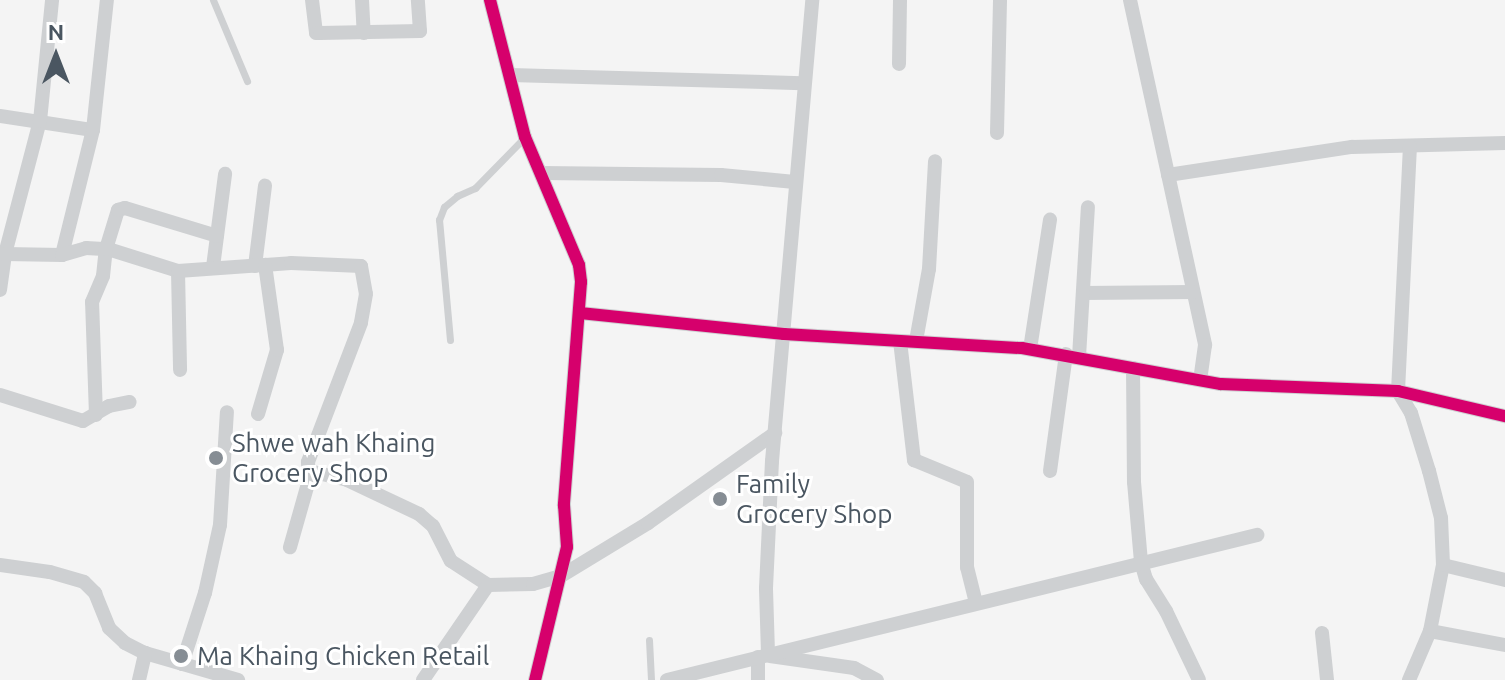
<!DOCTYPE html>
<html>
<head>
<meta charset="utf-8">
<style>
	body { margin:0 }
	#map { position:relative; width:1505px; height:680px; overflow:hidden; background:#f4f4f4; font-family:Ubuntu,sans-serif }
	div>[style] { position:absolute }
	.service>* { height:7px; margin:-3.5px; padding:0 3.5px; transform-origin:3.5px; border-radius:3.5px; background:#ced0d2 }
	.minor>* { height:14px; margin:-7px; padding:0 7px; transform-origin:7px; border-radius:7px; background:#ced0d2 }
	.cycleway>* { height:12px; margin:-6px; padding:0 6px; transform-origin:6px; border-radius:6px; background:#d6006c }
	.dots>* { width:22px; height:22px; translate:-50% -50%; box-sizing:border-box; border:4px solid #fff; border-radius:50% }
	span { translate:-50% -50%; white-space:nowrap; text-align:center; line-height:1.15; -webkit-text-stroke:6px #fff; paint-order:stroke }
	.poi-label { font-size:26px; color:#4a5661 }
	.left { translate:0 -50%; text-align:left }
	.north { position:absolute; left:16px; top:16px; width:80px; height:80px; -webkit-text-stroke:6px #fff; paint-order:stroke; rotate:0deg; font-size:22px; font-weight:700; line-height:32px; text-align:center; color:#4a5661 }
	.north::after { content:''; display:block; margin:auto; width:28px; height:36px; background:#4a5661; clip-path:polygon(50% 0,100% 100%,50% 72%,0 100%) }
</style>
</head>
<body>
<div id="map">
	<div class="service">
		<i style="left:213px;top:0;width:88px;rotate:67.2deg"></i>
		<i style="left:450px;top:340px;width:121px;rotate:-95.2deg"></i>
		<i style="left:439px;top:220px;width:14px;rotate:-69deg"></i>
		<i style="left:444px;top:207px;width:17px;rotate:-40deg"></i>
		<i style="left:457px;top:196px;width:20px;rotate:-24deg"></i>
		<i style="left:475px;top:188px;width:71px;rotate:-45.6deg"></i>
		<i style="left:649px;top:640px;width:40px;rotate:87.1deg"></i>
	</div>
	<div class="minor">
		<i style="left:312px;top:0;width:33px;rotate:83deg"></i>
		<i style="left:316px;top:33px;width:4px"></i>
		<i style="left:320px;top:33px;width:100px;rotate:-1.1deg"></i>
		<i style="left:420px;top:31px;width:31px;rotate:-94deg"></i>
		<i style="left:362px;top:0;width:33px;rotate:87deg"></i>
		<i style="left:490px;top:0;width:141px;rotate:75.7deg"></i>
		<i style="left:525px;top:137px;width:139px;rotate:67.1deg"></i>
		<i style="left:579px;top:265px;width:17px;rotate:83deg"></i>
		<i style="left:581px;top:282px;width:224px;rotate:94.4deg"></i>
		<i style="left:564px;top:505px;width:42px;rotate:85.9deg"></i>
		<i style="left:567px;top:547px;width:137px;rotate:103.5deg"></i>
		<i style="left:1130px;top:0;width:353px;rotate:77.7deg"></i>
		<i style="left:1205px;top:345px;width:35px;rotate:98deg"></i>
		<i style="left:899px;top:64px;width:64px;rotate:-89.1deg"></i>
		<i style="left:510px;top:75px;width:292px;rotate:1.6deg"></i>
		<i style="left:0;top:116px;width:94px;rotate:8.6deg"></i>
		<i style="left:997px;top:133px;width:133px;rotate:-88.7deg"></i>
		<i style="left:541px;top:173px;width:180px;rotate:0.6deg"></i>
		<i style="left:721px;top:175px;width:74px;rotate:5.4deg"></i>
		<i style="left:1168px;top:175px;width:186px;rotate:-8.7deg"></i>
		<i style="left:1352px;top:147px;width:153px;rotate:-1.5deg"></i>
		<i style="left:0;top:253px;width:5px;rotate:11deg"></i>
		<i style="left:5px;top:254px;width:138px;rotate:-75.3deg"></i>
		<i style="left:40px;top:121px;width:122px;rotate:-84.3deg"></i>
		<i style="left:62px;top:255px;width:129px;rotate:-76.1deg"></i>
		<i style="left:93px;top:130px;width:131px;rotate:-83.9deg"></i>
		<i style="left:255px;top:266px;width:81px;rotate:-82.9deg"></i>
		<i style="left:213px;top:267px;width:94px;rotate:-82.6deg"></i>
		<i style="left:178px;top:271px;width:99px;rotate:88.8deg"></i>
		<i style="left:0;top:290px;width:36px;rotate:-82deg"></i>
		<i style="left:5px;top:254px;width:57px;rotate:1deg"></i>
		<i style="left:62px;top:255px;width:25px;rotate:-16deg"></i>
		<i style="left:86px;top:248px;width:22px;rotate:3deg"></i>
		<i style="left:108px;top:249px;width:73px;rotate:17.4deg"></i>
		<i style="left:178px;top:271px;width:113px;rotate:-4deg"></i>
		<i style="left:291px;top:263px;width:70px;rotate:2.5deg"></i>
		<i style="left:361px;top:266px;width:28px;rotate:80deg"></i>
		<i style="left:366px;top:294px;width:29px;rotate:100deg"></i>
		<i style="left:361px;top:323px;width:149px;rotate:110.9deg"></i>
		<i style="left:308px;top:462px;width:18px;rotate:87deg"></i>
		<i style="left:309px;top:480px;width:70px;rotate:105.8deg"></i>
		<i style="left:1083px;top:293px;width:110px;rotate:-0.5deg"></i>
		<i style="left:580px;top:313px;width:205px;rotate:5.9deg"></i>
		<i style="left:784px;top:334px;width:238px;rotate:3.4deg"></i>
		<i style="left:1022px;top:348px;width:202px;rotate:10.3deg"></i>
		<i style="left:1221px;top:384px;width:177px;rotate:2.3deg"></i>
		<i style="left:1398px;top:391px;width:110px;rotate:13.2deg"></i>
		<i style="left:900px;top:341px;width:120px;rotate:83.3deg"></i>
		<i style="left:914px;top:460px;width:57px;rotate:22.5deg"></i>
		<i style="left:967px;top:482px;width:85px;rotate:90deg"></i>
		<i style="left:967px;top:567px;width:36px;rotate:76deg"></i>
		<i style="left:916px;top:341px;width:73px;rotate:-79.8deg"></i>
		<i style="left:929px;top:269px;width:108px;rotate:-86.8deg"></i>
		<i style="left:1030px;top:349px;width:131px;rotate:-81.2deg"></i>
		<i style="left:1079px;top:357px;width:150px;rotate:-86.6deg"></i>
		<i style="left:1133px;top:368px;width:114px;rotate:89.5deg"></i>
		<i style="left:1134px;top:482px;width:80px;rotate:85deg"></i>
		<i style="left:1141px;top:562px;width:18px;rotate:74deg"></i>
		<i style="left:1146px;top:579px;width:38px;rotate:58deg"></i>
		<i style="left:1166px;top:611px;width:76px;rotate:64.4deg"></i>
		<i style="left:0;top:395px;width:87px;rotate:17.4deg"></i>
		<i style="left:83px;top:421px;width:30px;rotate:-30deg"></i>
		<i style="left:109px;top:406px;width:21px;rotate:-11deg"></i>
		<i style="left:258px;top:414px;width:67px;rotate:-73.5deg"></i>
		<i style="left:277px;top:350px;width:86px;rotate:-98deg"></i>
		<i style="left:96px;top:415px;width:113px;rotate:-92deg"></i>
		<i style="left:92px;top:302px;width:28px;rotate:-67deg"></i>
		<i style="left:103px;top:276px;width:27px;rotate:-84deg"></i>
		<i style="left:106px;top:249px;width:41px;rotate:-72.9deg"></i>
		<i style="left:118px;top:210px;width:7px;rotate:-16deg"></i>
		<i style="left:125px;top:208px;width:96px;rotate:16.9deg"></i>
		<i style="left:309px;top:471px;width:39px;rotate:13deg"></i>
		<i style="left:347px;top:480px;width:80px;rotate:25.3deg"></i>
		<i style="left:419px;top:514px;width:18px;rotate:41deg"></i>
		<i style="left:433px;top:526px;width:39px;rotate:63deg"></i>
		<i style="left:451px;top:561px;width:44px;rotate:33deg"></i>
		<i style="left:488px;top:585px;width:45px;rotate:-1.3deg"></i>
		<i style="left:533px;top:584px;width:29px;rotate:-16deg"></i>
		<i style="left:561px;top:576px;width:102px;rotate:-31.3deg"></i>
		<i style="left:648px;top:523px;width:156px;rotate:-35.3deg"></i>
		<i style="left:1050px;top:471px;width:118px;rotate:-82.2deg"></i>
		<i style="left:0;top:565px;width:50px;rotate:8deg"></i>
		<i style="left:50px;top:572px;width:35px;rotate:16deg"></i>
		<i style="left:84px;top:582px;width:16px;rotate:45deg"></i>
		<i style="left:95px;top:593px;width:38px;rotate:68deg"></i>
		<i style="left:109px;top:628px;width:22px;rotate:43deg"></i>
		<i style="left:125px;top:643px;width:22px;rotate:27deg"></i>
		<i style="left:145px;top:653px;width:97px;rotate:16.2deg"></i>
		<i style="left:1443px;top:565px;width:64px;rotate:13.6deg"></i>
		<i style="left:1430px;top:631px;width:76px;rotate:10.6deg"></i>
		<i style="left:1322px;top:633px;width:47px;rotate:83.9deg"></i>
		<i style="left:768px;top:653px;width:65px;rotate:-91.8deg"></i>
		<i style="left:766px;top:588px;width:127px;rotate:-87.3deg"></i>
		<i style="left:772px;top:461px;width:463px;rotate:-85deg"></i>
		<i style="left:770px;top:656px;width:85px;rotate:8.1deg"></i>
		<i style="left:854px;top:668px;width:26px;rotate:28deg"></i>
		<i style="left:758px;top:657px;width:23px;rotate:90deg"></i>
		<i style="left:182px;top:664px;width:75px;rotate:-72.1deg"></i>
		<i style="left:205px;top:593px;width:70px;rotate:-77.6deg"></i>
		<i style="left:220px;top:525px;width:113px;rotate:-86.5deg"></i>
		<i style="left:139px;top:680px;width:28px;rotate:-77deg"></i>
		<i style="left:423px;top:680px;width:115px;rotate:-55.6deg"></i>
		<i style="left:667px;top:680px;width:608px;rotate:-13.81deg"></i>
		<i style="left:1409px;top:680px;width:53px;rotate:-66.8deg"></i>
		<i style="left:1430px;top:631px;width:67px;rotate:-78.9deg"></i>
		<i style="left:1443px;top:565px;width:47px;rotate:-92.4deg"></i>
		<i style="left:1441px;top:518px;width:49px;rotate:-104.3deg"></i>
		<i style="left:1429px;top:471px;width:61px;rotate:-107.2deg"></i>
		<i style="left:1411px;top:413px;width:26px;rotate:-121deg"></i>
		<i style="left:1398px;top:391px;width:245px;rotate:-87.2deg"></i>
	</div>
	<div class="cycleway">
		<i style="left:490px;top:0;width:141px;rotate:75.7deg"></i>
		<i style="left:525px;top:137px;width:139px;rotate:67.1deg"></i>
		<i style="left:579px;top:265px;width:17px;rotate:83deg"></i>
		<i style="left:581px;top:282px;width:224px;rotate:94.4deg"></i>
		<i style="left:564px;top:505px;width:42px;rotate:85.9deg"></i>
		<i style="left:567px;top:547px;width:137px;rotate:103.5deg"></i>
		<i style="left:580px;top:313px;width:205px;rotate:5.9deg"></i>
		<i style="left:784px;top:334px;width:238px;rotate:3.4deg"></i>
		<i style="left:1022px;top:348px;width:202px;rotate:10.3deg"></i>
		<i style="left:1221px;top:384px;width:177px;rotate:2.3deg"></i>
		<i style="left:1398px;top:391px;width:110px;rotate:13.2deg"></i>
	</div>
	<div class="dots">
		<i style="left:216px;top:458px;background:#868d94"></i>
		<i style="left:720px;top:499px;background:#868d94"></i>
		<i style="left:181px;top:656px;background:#868d94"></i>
	</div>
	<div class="poi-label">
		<span class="left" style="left:232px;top:458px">Shwe wah Khaing<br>Grocery Shop</span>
		<span class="left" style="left:736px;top:499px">Family<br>Grocery Shop</span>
		<span class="left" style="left:197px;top:656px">Ma Khaing Chicken Retail</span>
	</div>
	<div class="north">N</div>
</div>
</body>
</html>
